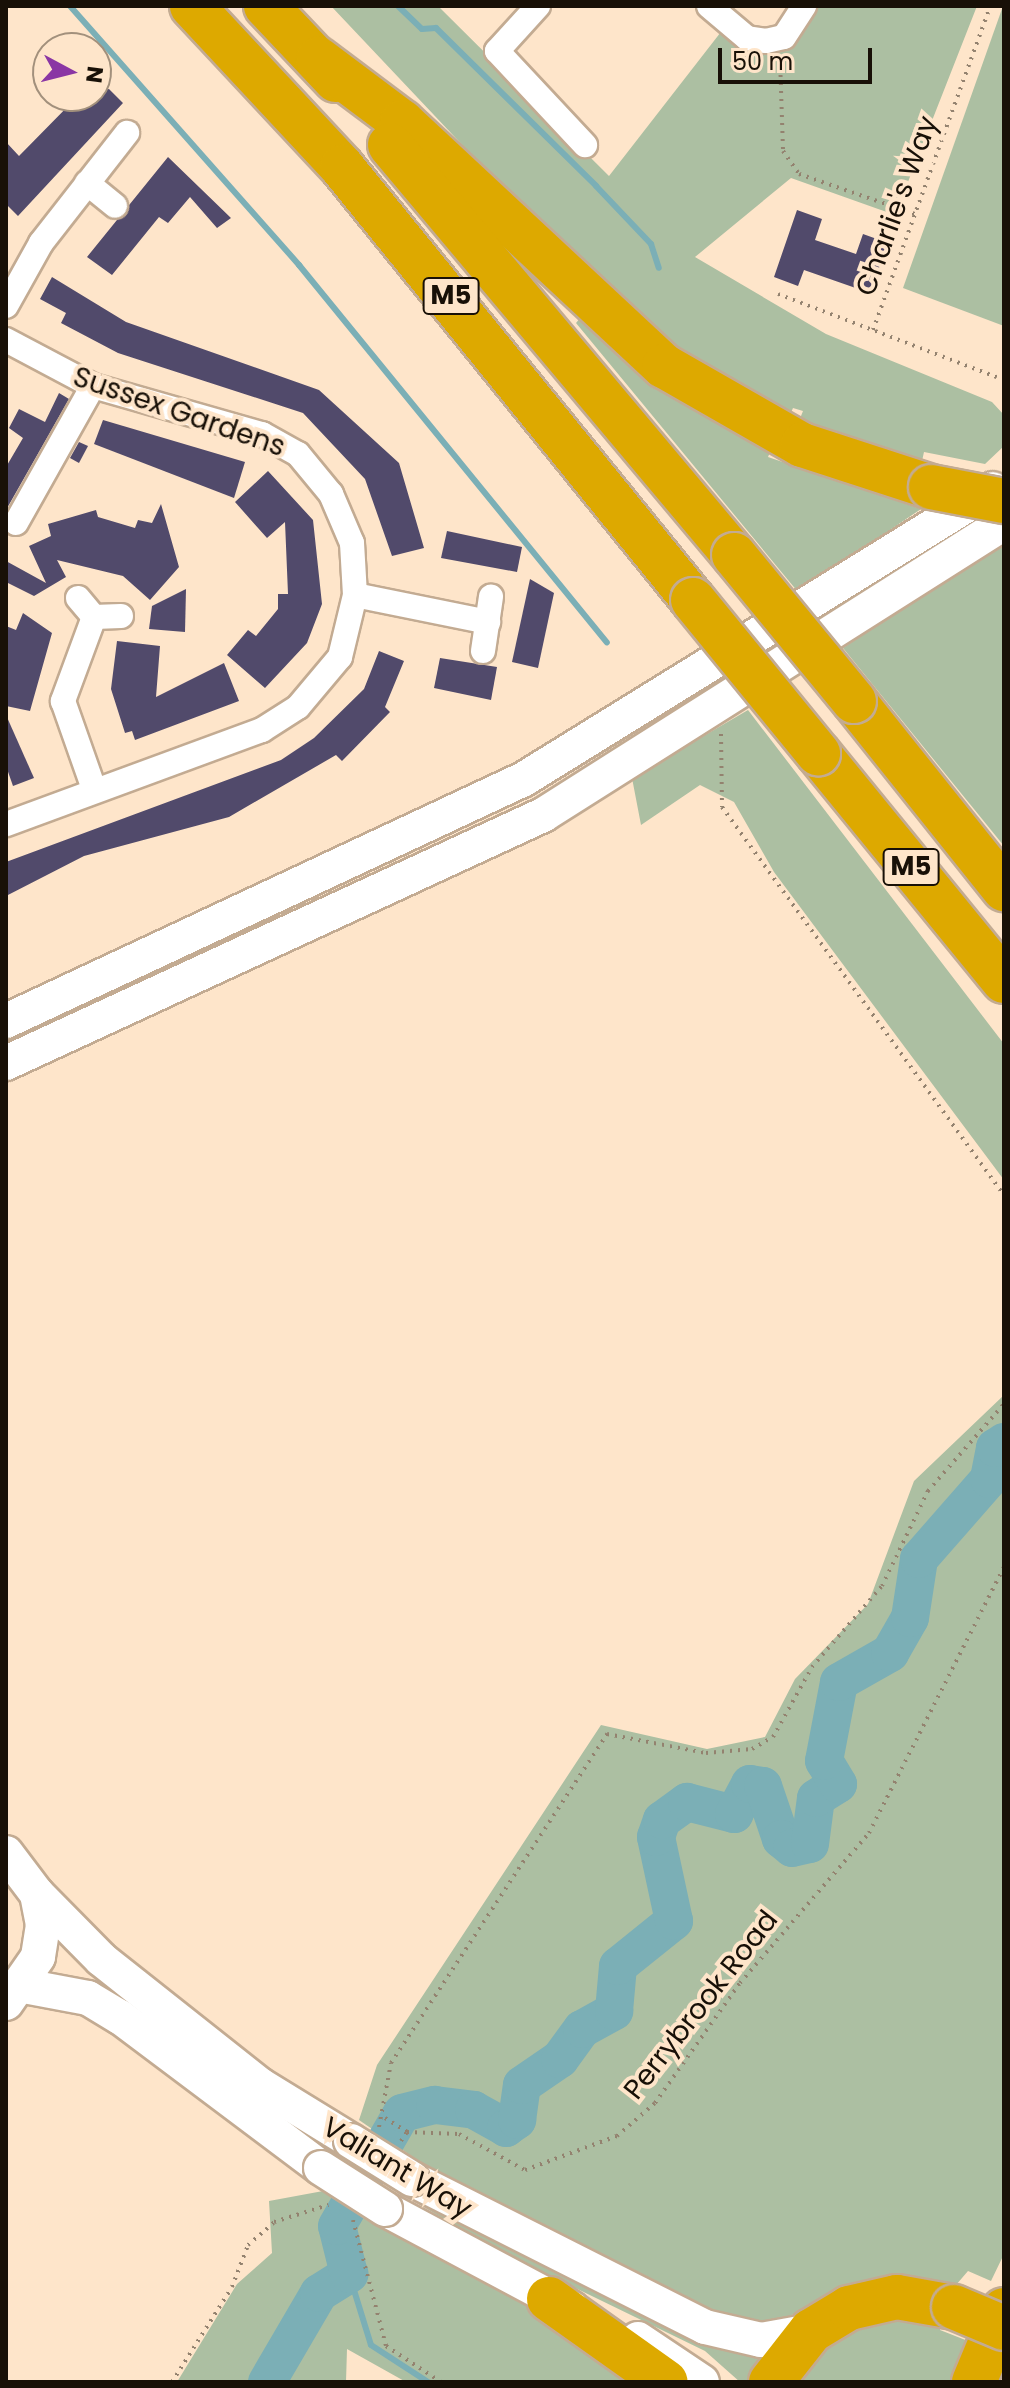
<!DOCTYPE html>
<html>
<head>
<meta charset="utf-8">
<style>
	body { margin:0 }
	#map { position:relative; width:1010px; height:2388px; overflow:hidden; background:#fee5ca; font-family:Poppins,sans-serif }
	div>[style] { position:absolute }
	.green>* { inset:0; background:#acbfa2 }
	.stream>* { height:6px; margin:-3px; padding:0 3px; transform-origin:3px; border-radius:3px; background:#7bafb6 }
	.river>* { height:38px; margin:-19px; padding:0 19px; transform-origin:19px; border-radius:19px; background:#7bafb6 }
	.building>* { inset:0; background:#514a6b }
	.path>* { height:4px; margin-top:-2px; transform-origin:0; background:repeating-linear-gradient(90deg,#93826f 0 2px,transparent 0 8px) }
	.roads { filter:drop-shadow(2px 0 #c3ab92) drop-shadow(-2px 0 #c3ab92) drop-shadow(0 2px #c3ab92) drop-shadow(0 -2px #c3ab92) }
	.street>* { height:24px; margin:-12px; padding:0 12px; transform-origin:12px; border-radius:12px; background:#fff }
	.secondary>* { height:34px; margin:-17px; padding:0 17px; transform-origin:17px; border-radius:17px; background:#fff }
	.highway>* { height:44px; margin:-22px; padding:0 22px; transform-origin:22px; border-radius:22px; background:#dda900 }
	.bridges { filter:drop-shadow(2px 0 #c3ab92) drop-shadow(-2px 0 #c3ab92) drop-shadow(0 2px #c3ab92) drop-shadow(0 -2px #c3ab92) }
	.secondary-bridge>* { height:34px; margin:-17px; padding:0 17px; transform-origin:17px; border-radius:17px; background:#fff }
	.highway-bridge>* { height:44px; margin:-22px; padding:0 22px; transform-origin:22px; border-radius:22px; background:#dda900 }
	span { translate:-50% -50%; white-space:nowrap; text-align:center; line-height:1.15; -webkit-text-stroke:8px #fee5ca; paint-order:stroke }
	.shield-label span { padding:2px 6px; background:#fee5ca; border:2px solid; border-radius:6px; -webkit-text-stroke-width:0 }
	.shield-label { font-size:26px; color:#181007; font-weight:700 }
	.street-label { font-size:28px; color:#181007 }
	.frame { position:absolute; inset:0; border:8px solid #181007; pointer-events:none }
	.north { position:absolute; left:32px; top:32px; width:80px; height:80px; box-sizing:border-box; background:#fee5ca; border:2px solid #a2907c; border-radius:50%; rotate:97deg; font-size:22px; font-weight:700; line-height:32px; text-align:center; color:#181007 }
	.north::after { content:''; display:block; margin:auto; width:28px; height:36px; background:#8a36a4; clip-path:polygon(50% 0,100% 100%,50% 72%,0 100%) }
	.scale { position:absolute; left:718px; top:48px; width:154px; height:36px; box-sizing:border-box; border:4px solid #181007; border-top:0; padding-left:10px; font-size:24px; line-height:28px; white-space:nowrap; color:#181007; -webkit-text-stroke:6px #fee5ca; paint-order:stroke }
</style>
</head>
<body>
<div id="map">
	<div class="green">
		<i style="clip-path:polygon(331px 6px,438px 6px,609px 176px,724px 28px,751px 50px,804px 6px,977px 6px,895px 215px,791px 178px,695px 257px,826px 334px,992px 402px,1004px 415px,1004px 446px,985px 464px,924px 452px,922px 461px,799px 421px,803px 411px,793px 408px,790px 415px,704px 369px,630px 313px,537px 224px)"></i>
		<i style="clip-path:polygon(1003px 6px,1004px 6px,1004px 326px,903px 288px)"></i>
		<i style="clip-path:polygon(581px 317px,771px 450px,768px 457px,921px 509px,798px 592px,576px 323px)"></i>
		<i style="clip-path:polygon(1004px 540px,1004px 846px,843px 648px)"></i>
		<i style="clip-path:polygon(748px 710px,1004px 1044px,1004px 1180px,774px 872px,734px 802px,700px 785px,641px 825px,632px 778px)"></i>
		<i style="clip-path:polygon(1004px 1395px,1004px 2254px,991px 2281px,968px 2271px,956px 2285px,876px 2280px,765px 2326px,709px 2314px,404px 2159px,407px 2153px,359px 2120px,377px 2065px,601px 1725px,707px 1749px,765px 1737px,795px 1679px,868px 1604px,914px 1481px)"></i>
		<i style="clip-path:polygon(315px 2131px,770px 2353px,759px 2382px,740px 2382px,705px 2351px,491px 2247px,328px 2150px)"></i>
		<i style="clip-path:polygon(334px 2189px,454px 2255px,649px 2382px,406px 2382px,347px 2349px,346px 2382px,177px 2382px,237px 2284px,272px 2253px,269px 2201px)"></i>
		<i style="clip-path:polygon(864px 2315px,944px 2317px,940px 2330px,968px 2341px,951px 2382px,790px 2382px,800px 2364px)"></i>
	</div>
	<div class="stream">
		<i style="left:70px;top:6px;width:346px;rotate:48.5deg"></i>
		<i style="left:299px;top:265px;width:487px;rotate:50.8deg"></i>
		<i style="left:398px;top:6px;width:33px;rotate:44deg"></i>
		<i style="left:422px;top:29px;width:14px;rotate:-4deg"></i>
		<i style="left:436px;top:28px;width:225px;rotate:44.6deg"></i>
		<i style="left:596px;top:186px;width:80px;rotate:46.5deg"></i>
		<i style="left:651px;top:244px;width:25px;rotate:72deg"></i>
		<i style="left:349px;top:2274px;width:74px;rotate:72.8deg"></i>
		<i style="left:371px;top:2345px;width:68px;rotate:33deg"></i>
	</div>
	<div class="river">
		<i style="left:267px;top:2382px;width:103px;rotate:-59.7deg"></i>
		<i style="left:319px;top:2293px;width:36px;rotate:-32deg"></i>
		<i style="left:349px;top:2274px;width:49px;rotate:-104deg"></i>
		<i style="left:337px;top:2226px;width:130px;rotate:-60.1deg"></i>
		<i style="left:402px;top:2113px;width:34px;rotate:-14deg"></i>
		<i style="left:435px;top:2105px;width:39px;rotate:7deg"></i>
		<i style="left:474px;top:2110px;width:37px;rotate:29deg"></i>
		<i style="left:506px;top:2128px;width:14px;rotate:-36deg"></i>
		<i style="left:517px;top:2120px;width:35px;rotate:-82deg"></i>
		<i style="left:522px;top:2085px;width:46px;rotate:-34.4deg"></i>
		<i style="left:560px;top:2059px;width:37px;rotate:-54deg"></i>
		<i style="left:582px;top:2029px;width:37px;rotate:-29deg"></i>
		<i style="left:614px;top:2011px;width:45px;rotate:-84.9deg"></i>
		<i style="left:618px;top:1966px;width:72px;rotate:-38.8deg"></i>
		<i style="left:674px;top:1921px;width:86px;rotate:-102.1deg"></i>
		<i style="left:656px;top:1837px;width:18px;rotate:-71deg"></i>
		<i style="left:662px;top:1820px;width:31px;rotate:-36deg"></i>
		<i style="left:687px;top:1802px;width:49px;rotate:14.3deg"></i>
		<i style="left:734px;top:1814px;width:34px;rotate:-62deg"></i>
		<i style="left:750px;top:1784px;width:13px;rotate:9deg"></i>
		<i style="left:763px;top:1786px;width:56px;rotate:71.2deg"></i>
		<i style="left:781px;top:1839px;width:14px;rotate:39deg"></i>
		<i style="left:792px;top:1848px;width:18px;rotate:-13deg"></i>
		<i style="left:810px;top:1844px;width:46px;rotate:-82.6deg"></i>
		<i style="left:816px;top:1798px;width:26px;rotate:-32deg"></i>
		<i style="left:838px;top:1784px;width:27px;rotate:-121deg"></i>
		<i style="left:824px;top:1761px;width:80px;rotate:-79.2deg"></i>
		<i style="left:839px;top:1682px;width:59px;rotate:-29.6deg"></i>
		<i style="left:890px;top:1653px;width:40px;rotate:-60.3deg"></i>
		<i style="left:910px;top:1618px;width:60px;rotate:-81.3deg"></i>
		<i style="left:919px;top:1559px;width:106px;rotate:-48.8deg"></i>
		<i style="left:989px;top:1479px;width:32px;rotate:-79deg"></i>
		<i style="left:995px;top:1448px;width:11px;rotate:-34deg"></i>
	</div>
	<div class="building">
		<i style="clip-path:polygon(109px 89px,123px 103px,18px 216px,6px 204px,6px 142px,19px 156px,78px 96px)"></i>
		<i style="clip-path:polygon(168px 157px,231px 218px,217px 228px,190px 197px,168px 223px,159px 217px,112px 275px,87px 257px)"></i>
		<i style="clip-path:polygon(797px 210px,822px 219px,815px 240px,856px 254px,863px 234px,888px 243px,870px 293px,804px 270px,798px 286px,774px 277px)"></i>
		<i style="clip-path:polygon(52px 277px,126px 322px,319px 390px,399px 463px,424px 548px,392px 556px,365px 479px,303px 413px,118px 353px,61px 323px,66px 313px,40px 299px)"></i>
		<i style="clip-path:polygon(59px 393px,69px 399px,6px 510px,6px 467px,23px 438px,9px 428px,19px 409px,45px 422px)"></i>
		<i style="clip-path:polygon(103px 420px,245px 462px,234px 498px,94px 444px)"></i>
		<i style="clip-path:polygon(79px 442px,88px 446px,79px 463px,70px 458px)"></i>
		<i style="clip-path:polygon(268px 471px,313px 520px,322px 604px,307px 643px,265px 688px,227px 655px,248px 630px,256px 636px,278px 609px,278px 594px,288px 594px,285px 522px,267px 538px,235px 502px)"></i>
		<i style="clip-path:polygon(161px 504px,179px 567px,150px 600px,123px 576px,57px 560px,66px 577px,34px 596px,6px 582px,6px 561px,46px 583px,29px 546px,51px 536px,48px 524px,96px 510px,98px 517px,135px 528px,138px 520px,152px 523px)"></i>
		<i style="clip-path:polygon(447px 531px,522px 547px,517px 572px,441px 558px)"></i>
		<i style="clip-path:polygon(530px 579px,554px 593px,538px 668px,512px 662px)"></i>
		<i style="clip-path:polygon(186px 589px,185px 632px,149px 629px,152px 606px)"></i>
		<i style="clip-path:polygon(23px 613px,52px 633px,30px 711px,6px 706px,6px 626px,16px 630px)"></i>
		<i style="clip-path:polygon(117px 641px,160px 646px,156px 697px,224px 663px,239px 701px,135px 740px,132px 731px,125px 733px,111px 689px)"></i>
		<i style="clip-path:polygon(379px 651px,404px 661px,385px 707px,390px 712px,342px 761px,336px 755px,229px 817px,84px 856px,6px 896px,6px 862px,281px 760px,314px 738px,364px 689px)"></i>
		<i style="clip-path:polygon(440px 658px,497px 667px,491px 700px,434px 688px)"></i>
		<i style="clip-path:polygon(6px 715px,34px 778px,13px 786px,6px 766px)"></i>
	</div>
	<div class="path">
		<i style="left:780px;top:59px;width:92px;rotate:88.1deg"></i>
		<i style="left:783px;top:151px;width:28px;rotate:55deg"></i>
		<i style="left:799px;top:174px;width:123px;rotate:19deg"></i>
		<i style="left:778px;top:294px;width:234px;rotate:20.8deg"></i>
		<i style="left:873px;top:330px;width:344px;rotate:-70.1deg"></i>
		<i style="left:721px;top:734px;width:73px;rotate:89.2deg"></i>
		<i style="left:722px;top:807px;width:480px;rotate:54deg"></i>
		<i style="left:385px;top:2118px;width:26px;rotate:32deg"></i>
		<i style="left:379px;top:2127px;width:65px;rotate:-79.4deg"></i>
		<i style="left:391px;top:2063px;width:394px;rotate:-56.7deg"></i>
		<i style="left:607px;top:1734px;width:101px;rotate:10.9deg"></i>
		<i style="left:706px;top:1753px;width:46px;rotate:-5deg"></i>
		<i style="left:752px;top:1749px;width:24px;rotate:-30deg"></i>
		<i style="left:773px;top:1737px;width:80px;rotate:-60.9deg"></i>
		<i style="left:812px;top:1667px;width:107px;rotate:-49.2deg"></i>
		<i style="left:882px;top:1586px;width:106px;rotate:-64.2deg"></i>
		<i style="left:928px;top:1491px;width:116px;rotate:-48.9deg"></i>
		<i style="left:401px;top:2141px;width:11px;rotate:-56deg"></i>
		<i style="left:407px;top:2132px;width:52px;rotate:2.2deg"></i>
		<i style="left:459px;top:2134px;width:75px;rotate:28.6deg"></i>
		<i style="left:525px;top:2170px;width:98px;rotate:-20.3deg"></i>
		<i style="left:617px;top:2136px;width:50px;rotate:-41deg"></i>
		<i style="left:655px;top:2103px;width:147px;rotate:-54.7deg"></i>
		<i style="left:740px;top:1983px;width:198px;rotate:-49.3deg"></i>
		<i style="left:869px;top:1833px;width:298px;rotate:-63.1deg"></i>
		<i style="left:353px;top:2220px;width:130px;rotate:75.3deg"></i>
		<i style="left:386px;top:2346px;width:66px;rotate:33.2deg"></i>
		<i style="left:172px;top:2382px;width:112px;rotate:-57.7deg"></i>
		<i style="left:232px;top:2287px;width:45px;rotate:-69.1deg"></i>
		<i style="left:248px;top:2245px;width:35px;rotate:-41deg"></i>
		<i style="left:274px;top:2222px;width:57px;rotate:-17.5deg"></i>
	</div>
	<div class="roads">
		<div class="street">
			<i style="left:538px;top:6px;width:61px;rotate:132.3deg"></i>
			<i style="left:497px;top:51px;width:129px;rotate:46.9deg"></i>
			<i style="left:709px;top:6px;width:50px;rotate:40.1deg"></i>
			<i style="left:747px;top:38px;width:19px;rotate:9deg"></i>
			<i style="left:766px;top:41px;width:18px;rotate:-13deg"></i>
			<i style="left:784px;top:37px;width:37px;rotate:-57deg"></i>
			<i style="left:87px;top:183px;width:36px;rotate:39deg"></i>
			<i style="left:6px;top:306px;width:72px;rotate:-60.9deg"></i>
			<i style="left:41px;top:243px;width:140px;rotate:-52deg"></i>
			<i style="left:6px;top:340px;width:98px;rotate:27.9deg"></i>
			<i style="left:93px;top:386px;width:176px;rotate:15.9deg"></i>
			<i style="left:262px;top:434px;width:41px;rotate:29.1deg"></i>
			<i style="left:298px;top:454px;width:52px;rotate:50.5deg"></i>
			<i style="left:331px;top:494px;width:53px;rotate:66.8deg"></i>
			<i style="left:352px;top:543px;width:52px;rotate:86.7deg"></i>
			<i style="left:355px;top:595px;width:64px;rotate:103.6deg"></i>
			<i style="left:340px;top:657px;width:65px;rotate:130deg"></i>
			<i style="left:298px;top:707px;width:43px;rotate:147.4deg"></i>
			<i style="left:262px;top:730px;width:273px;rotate:159.8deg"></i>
			<i style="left:16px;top:523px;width:157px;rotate:-60.7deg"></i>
			<i style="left:355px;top:595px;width:136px;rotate:11.5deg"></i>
			<i style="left:78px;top:598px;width:25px;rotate:50deg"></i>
			<i style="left:94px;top:617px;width:27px;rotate:-2deg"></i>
			<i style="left:94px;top:617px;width:90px;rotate:110.3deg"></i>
			<i style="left:63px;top:701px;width:93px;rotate:70.6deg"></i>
			<i style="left:483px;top:651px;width:55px;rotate:-81.6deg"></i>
		</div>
		<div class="secondary">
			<i style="left:6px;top:1021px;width:572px;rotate:-25.04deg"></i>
			<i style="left:524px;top:779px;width:551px;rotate:-31.73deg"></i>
			<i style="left:6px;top:1063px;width:592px;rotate:-24.79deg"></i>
			<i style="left:543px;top:815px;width:546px;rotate:-32.35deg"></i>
			<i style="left:6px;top:1853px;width:51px;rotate:52.9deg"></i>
			<i style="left:37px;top:1894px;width:32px;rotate:79deg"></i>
			<i style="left:43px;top:1925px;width:32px;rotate:99deg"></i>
			<i style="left:38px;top:1957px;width:56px;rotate:124.8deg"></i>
			<i style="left:37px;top:1894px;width:91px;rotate:45.4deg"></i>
			<i style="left:101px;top:1959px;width:203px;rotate:38.4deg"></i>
			<i style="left:260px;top:2085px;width:107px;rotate:31.6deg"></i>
			<i style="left:24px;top:1986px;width:65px;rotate:10.6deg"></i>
			<i style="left:88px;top:1998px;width:37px;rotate:31deg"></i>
			<i style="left:120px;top:2017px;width:251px;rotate:36.9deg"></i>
			<i style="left:412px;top:2179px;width:328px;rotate:26.8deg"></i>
			<i style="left:705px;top:2327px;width:57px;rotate:13.1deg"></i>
			<i style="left:761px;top:2340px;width:51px;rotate:-10.2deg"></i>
			<i style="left:385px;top:2209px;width:212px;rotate:28.1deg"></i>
			<i style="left:638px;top:2339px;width:77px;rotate:33.9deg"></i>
		</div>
		<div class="highway">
			<i style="left:192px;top:6px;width:220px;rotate:47deg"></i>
			<i style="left:342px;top:167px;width:557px;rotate:50.97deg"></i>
			<i style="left:266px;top:6px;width:102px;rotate:46.6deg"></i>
			<i style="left:318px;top:59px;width:105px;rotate:36.9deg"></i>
			<i style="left:402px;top:122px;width:358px;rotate:43deg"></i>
			<i style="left:664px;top:366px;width:159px;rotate:29.8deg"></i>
			<i style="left:802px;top:445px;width:136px;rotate:18deg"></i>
			<i style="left:390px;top:145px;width:535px;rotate:50deg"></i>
			<i style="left:854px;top:701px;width:241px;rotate:51.4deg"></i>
			<i style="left:818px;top:753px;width:294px;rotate:50.8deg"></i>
			<i style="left:549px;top:2299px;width:143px;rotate:35.4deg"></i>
			<i style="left:771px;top:2382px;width:65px;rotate:-51.9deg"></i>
			<i style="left:811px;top:2331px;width:44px;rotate:-31.2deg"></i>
			<i style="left:849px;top:2308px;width:49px;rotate:-12.9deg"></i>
			<i style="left:897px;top:2297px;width:58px;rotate:10deg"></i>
			<i style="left:974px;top:2382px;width:78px;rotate:-67.4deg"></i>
		</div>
	</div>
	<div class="bridges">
		<div class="secondary-bridge">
			<i style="left:351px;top:2141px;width:72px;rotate:31.9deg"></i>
			<i style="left:321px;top:2168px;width:76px;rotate:32.6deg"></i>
		</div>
		<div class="highway-bridge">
			<i style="left:931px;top:487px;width:74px;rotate:10.9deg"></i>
			<i style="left:734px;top:555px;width:189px;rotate:50.6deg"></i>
			<i style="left:693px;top:600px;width:198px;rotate:50.8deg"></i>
			<i style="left:954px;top:2307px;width:54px;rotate:22.8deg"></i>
		</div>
	</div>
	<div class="shield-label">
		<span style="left:451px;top:296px">M5</span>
		<span style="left:911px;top:867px">M5</span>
	</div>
	<div class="street-label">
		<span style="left:897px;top:206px;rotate:-70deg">Charlie's Way</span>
		<span style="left:179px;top:412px;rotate:19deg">Sussex Gardens</span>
		<span style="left:701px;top:2005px;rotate:-52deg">Perrybrook Road</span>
		<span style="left:397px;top:2168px;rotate:31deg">Valiant Way</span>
	</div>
	<div class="frame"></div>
	<div class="north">N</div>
	<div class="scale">50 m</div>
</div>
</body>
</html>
